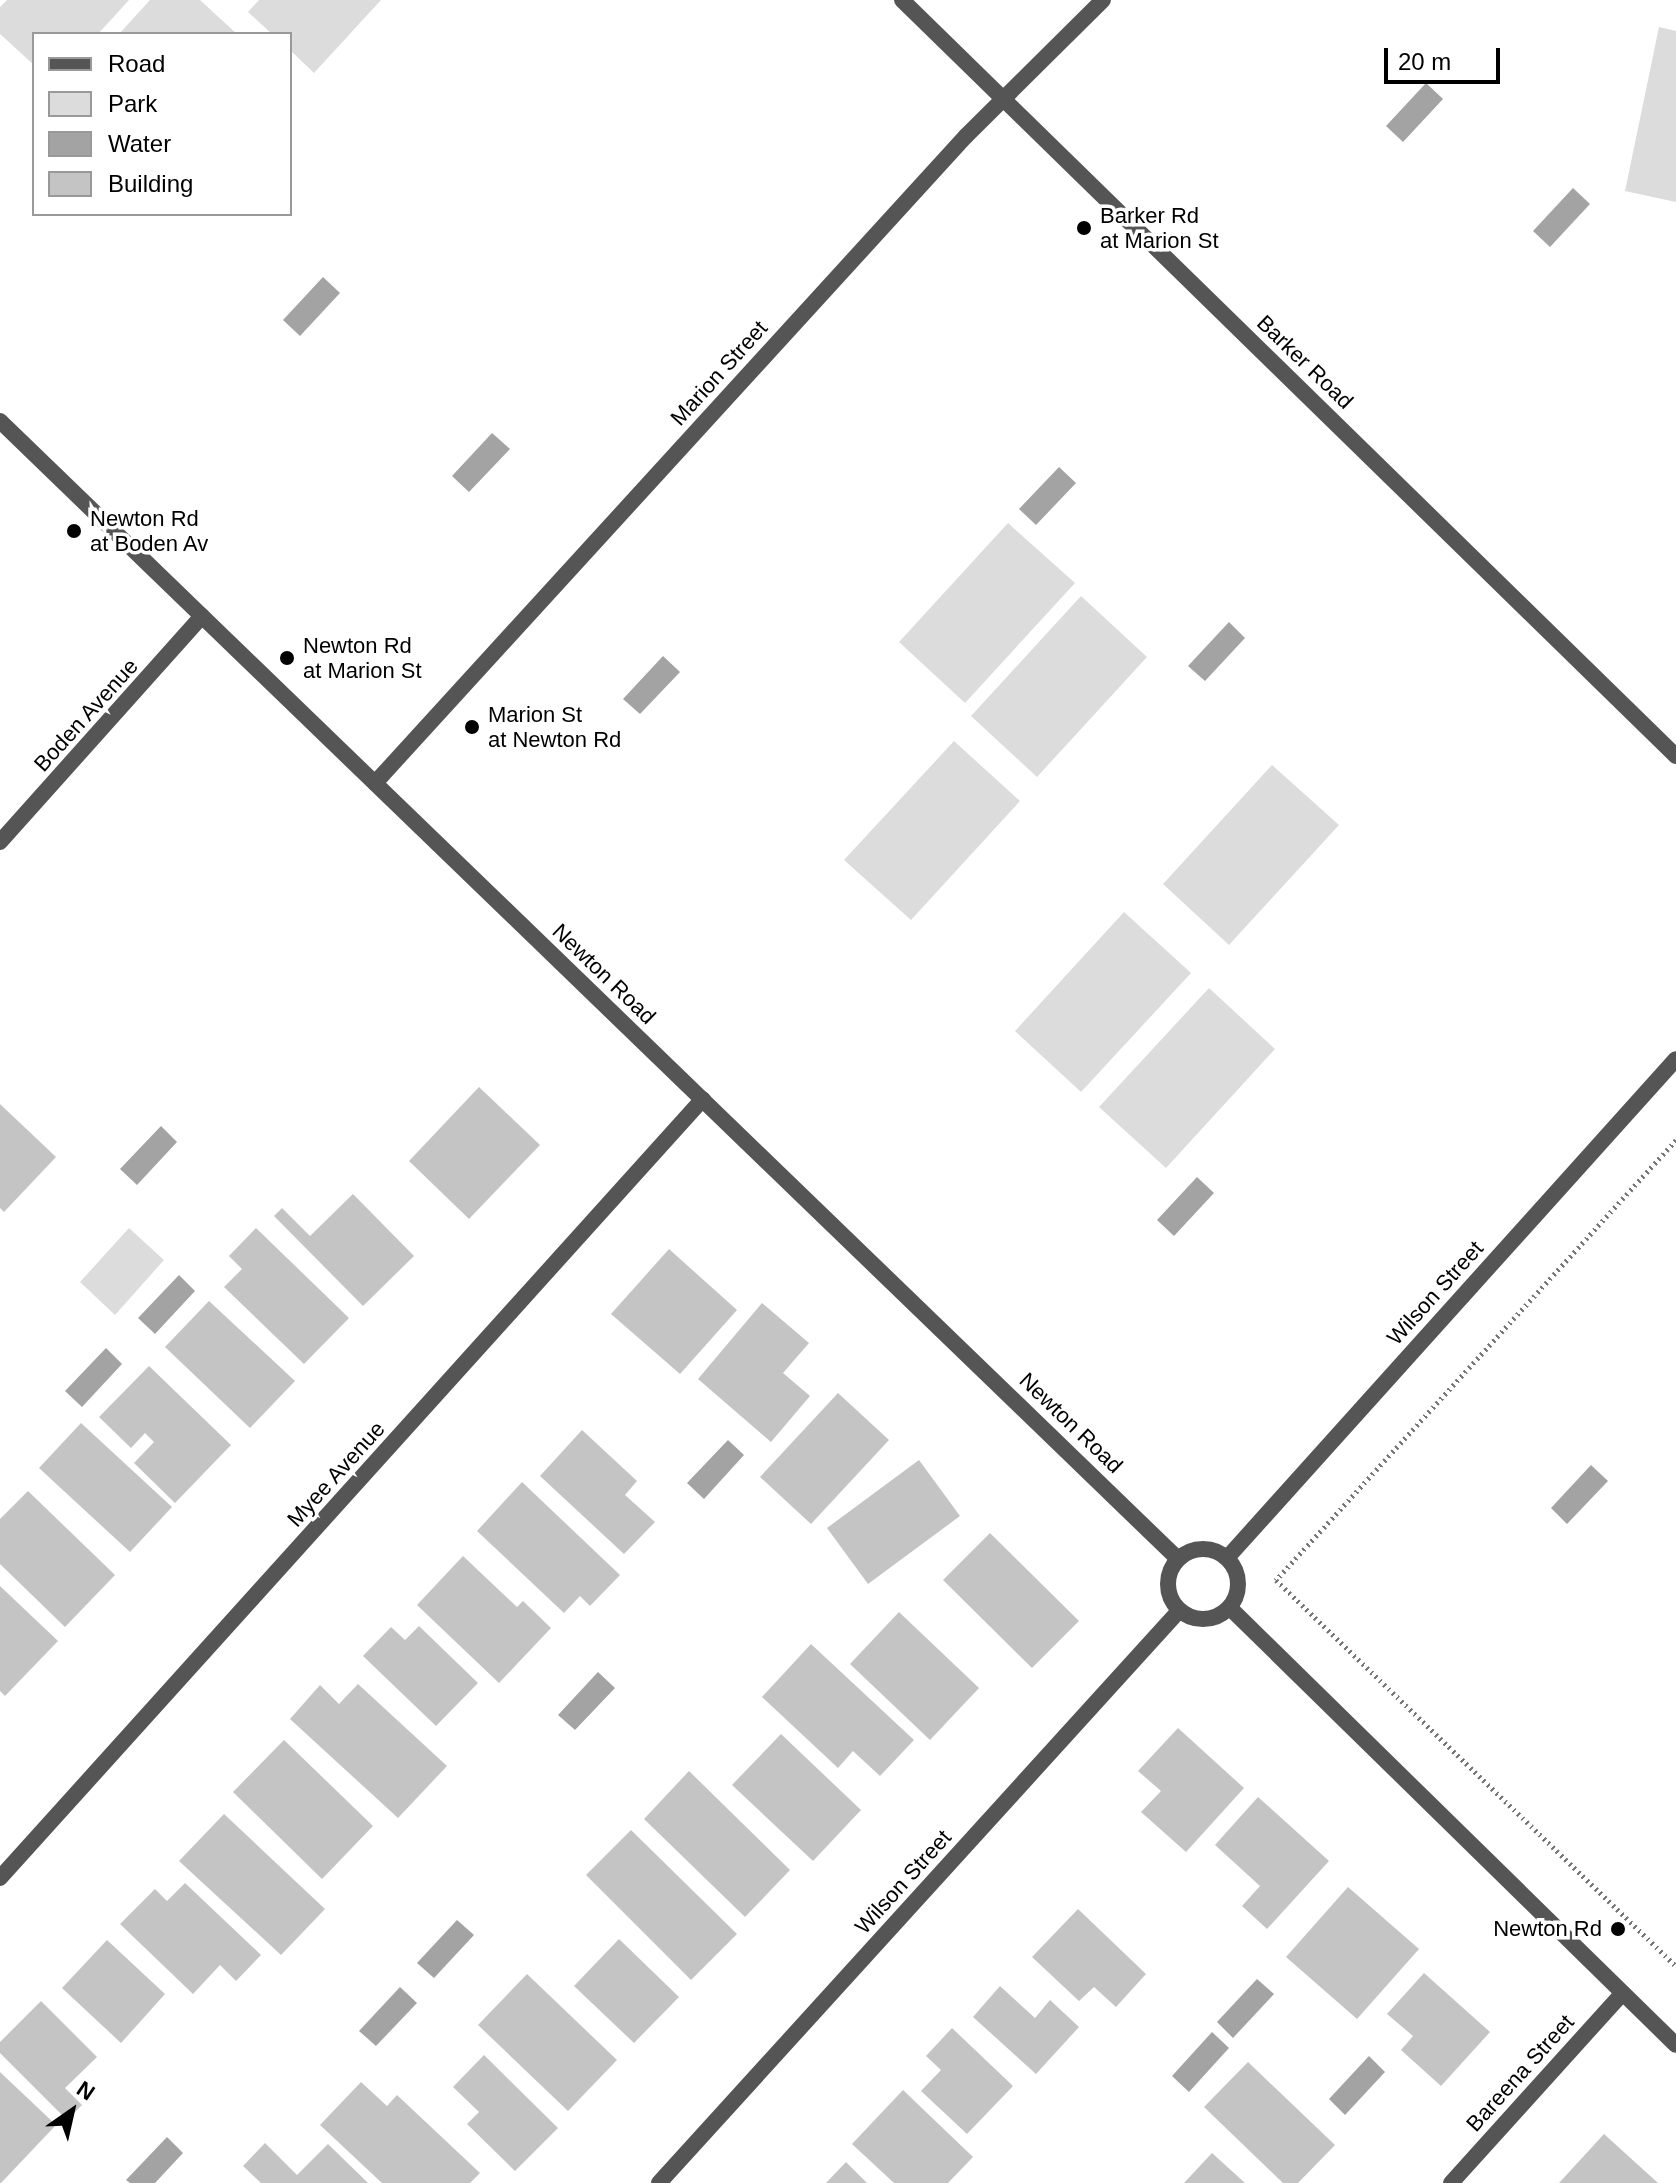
<!DOCTYPE html>
<html>
<head>
<meta charset="utf-8">
<style>
	body { margin:0 }
	#map { position:relative; width:1676px; height:2183px; overflow:hidden; background:#fff; font-family:Arial,sans-serif }
	div>[style] { position:absolute }
	.green>* { inset:0; background:#dcdcdc }
	.water>* { inset:0; background:#a3a3a3 }
	.building>* { inset:0; background:#c4c4c4 }
	.path>* { height:5px; margin-top:-2.5px; transform-origin:0; background:repeating-linear-gradient(90deg,#777 0 2px,transparent 0 6px) }
	.street>* { height:16px; margin:-8px; padding:0 8px; transform-origin:8px; border-radius:8px; background:#555 }
	.street>.ring { margin:-8px; padding:0; box-sizing:content-box; background:none; border:16px solid #555; border-radius:50% }
	.dots>* { width:22px; height:22px; translate:-50% -50%; box-sizing:border-box; border:4px solid #fff; border-radius:50% }
	span { translate:-50% -50%; white-space:nowrap; text-align:center; line-height:1.15; -webkit-text-stroke:7px #fff; paint-order:stroke }
	.poi-label { font-size:22px; color:#000 }
	.left { translate:0 -50%; text-align:left }
	.right { translate:-100% -50%; text-align:right }
	.street-label { font-size:22px; color:#000 }
	.legend { position:absolute; left:32px; top:32px; width:260px; height:184px; box-sizing:border-box; background:#fff; border:2px solid #999; margin:0; padding:10px 14px; list-style:none; font-size:24px; color:#000 }
	.legend li { display:flex; align-items:center; gap:16px; height:40px }
	.legend b { width:40px; border:2px solid #999 }
	.north { position:absolute; left:32px; top:2071px; width:80px; height:80px; -webkit-text-stroke:6px #fff; paint-order:stroke; rotate:34deg; font-size:22px; font-weight:700; line-height:32px; text-align:center; color:#000 }
	.north::after { content:''; display:block; margin:auto; width:28px; height:36px; background:#000; clip-path:polygon(50% 0,100% 100%,50% 72%,0 100%) }
	.scale { position:absolute; left:1384px; top:48px; width:116px; height:36px; box-sizing:border-box; border:4px solid #000; border-top:0; padding-left:10px; font-size:24px; line-height:28px; white-space:nowrap; color:#000; -webkit-text-stroke:6px #fff; paint-order:stroke }
</style>
</head>
<body>
<div id="map">
	<div class="green">
		<i style="clip-path:polygon(7px 0,129px 0,98px 34px,34px 34px,34px 65px,0 34px,0 7px)"></i>
		<i style="clip-path:polygon(150px 0,200px 0,237px 34px,119px 34px)"></i>
		<i style="clip-path:polygon(259px 0,381px 0,314px 73px,290px 50px,290px 34px,272px 34px,248px 12px)"></i>
		<i style="clip-path:polygon(1659px 27px,1676px 31px,1676px 202px,1625px 191px)"></i>
		<i style="clip-path:polygon(1008px 523px,1075px 583px,965px 703px,899px 642px)"></i>
		<i style="clip-path:polygon(1081px 596px,1147px 657px,1037px 777px,971px 716px)"></i>
		<i style="clip-path:polygon(954px 741px,1020px 801px,911px 920px,844px 860px)"></i>
		<i style="clip-path:polygon(1272px 765px,1339px 825px,1229px 945px,1163px 884px)"></i>
		<i style="clip-path:polygon(1124px 912px,1191px 973px,1081px 1092px,1015px 1031px)"></i>
		<i style="clip-path:polygon(1209px 988px,1275px 1049px,1166px 1168px,1099px 1107px)"></i>
		<i style="clip-path:polygon(129px 1228px,164px 1260px,115px 1315px,80px 1282px)"></i>
	</div>
	<div class="water">
		<i style="clip-path:polygon(1426px 83px,1443px 99px,1403px 142px,1386px 126px)"></i>
		<i style="clip-path:polygon(1573px 188px,1590px 204px,1550px 247px,1533px 231px)"></i>
		<i style="clip-path:polygon(323px 277px,340px 293px,300px 336px,283px 320px)"></i>
		<i style="clip-path:polygon(492px 433px,510px 449px,469px 492px,452px 476px)"></i>
		<i style="clip-path:polygon(1059px 467px,1076px 483px,1036px 525px,1019px 509px)"></i>
		<i style="clip-path:polygon(1229px 622px,1245px 638px,1205px 681px,1188px 666px)"></i>
		<i style="clip-path:polygon(663px 656px,680px 672px,640px 714px,623px 699px)"></i>
		<i style="clip-path:polygon(161px 1126px,177px 1142px,137px 1185px,120px 1169px)"></i>
		<i style="clip-path:polygon(1197px 1177px,1214px 1193px,1174px 1236px,1157px 1220px)"></i>
		<i style="clip-path:polygon(179px 1275px,195px 1291px,155px 1334px,138px 1318px)"></i>
		<i style="clip-path:polygon(106px 1348px,122px 1364px,82px 1407px,65px 1391px)"></i>
		<i style="clip-path:polygon(728px 1440px,744px 1455px,704px 1499px,687px 1483px)"></i>
		<i style="clip-path:polygon(1591px 1465px,1608px 1481px,1567px 1524px,1551px 1508px)"></i>
		<i style="clip-path:polygon(598px 1672px,615px 1688px,575px 1730px,558px 1715px)"></i>
		<i style="clip-path:polygon(457px 1920px,474px 1935px,434px 1978px,417px 1963px)"></i>
		<i style="clip-path:polygon(1257px 1979px,1274px 1994px,1233px 2038px,1217px 2022px)"></i>
		<i style="clip-path:polygon(400px 1987px,417px 2003px,376px 2046px,359px 2031px)"></i>
		<i style="clip-path:polygon(1212px 2032px,1229px 2048px,1189px 2092px,1172px 2076px)"></i>
		<i style="clip-path:polygon(1369px 2056px,1385px 2072px,1345px 2115px,1329px 2099px)"></i>
		<i style="clip-path:polygon(167px 2137px,183px 2153px,155px 2183px,130px 2183px,126px 2180px)"></i>
	</div>
	<div class="building">
		<i style="clip-path:polygon(479px 1087px,540px 1145px,469px 1219px,409px 1161px)"></i>
		<i style="clip-path:polygon(0 1104px,56px 1157px,4px 1212px,0 1208px)"></i>
		<i style="clip-path:polygon(353px 1194px,414px 1256px,363px 1306px,274px 1216px,282px 1208px,310px 1236px)"></i>
		<i style="clip-path:polygon(256px 1228px,349px 1318px,304px 1364px,224px 1287px,242px 1269px,229px 1256px)"></i>
		<i style="clip-path:polygon(669px 1249px,737px 1310px,680px 1374px,611px 1314px)"></i>
		<i style="clip-path:polygon(209px 1301px,295px 1381px,250px 1428px,165px 1347px)"></i>
		<i style="clip-path:polygon(762px 1303px,809px 1343px,783px 1373px,810px 1396px,771px 1442px,698px 1379px)"></i>
		<i style="clip-path:polygon(149px 1366px,231px 1445px,175px 1503px,134px 1463px,154px 1442px,145px 1433px,131px 1448px,99px 1417px)"></i>
		<i style="clip-path:polygon(838px 1393px,889px 1440px,811px 1524px,760px 1477px)"></i>
		<i style="clip-path:polygon(81px 1423px,172px 1507px,130px 1552px,39px 1468px)"></i>
		<i style="clip-path:polygon(582px 1430px,637px 1481px,625px 1495px,655px 1522px,624px 1554px,540px 1476px)"></i>
		<i style="clip-path:polygon(919px 1460px,960px 1516px,868px 1584px,827px 1528px)"></i>
		<i style="clip-path:polygon(522px 1482px,620px 1575px,590px 1606px,580px 1596px,564px 1613px,477px 1531px)"></i>
		<i style="clip-path:polygon(28px 1491px,115px 1575px,65px 1627px,0 1564px,0 1519px)"></i>
		<i style="clip-path:polygon(990px 1533px,1079px 1621px,1032px 1668px,943px 1580px)"></i>
		<i style="clip-path:polygon(463px 1556px,517px 1607px,523px 1601px,551px 1628px,499px 1683px,417px 1605px)"></i>
		<i style="clip-path:polygon(0 1586px,58px 1641px,5px 1696px,0 1691px)"></i>
		<i style="clip-path:polygon(899px 1612px,979px 1688px,930px 1740px,850px 1664px)"></i>
		<i style="clip-path:polygon(419px 1626px,478px 1683px,436px 1726px,363px 1656px,391px 1627px,405px 1640px)"></i>
		<i style="clip-path:polygon(811px 1644px,914px 1740px,880px 1776px,853px 1751px,838px 1768px,762px 1697px)"></i>
		<i style="clip-path:polygon(358px 1684px,447px 1766px,398px 1818px,290px 1719px,320px 1685px,339px 1704px)"></i>
		<i style="clip-path:polygon(1178px 1728px,1244px 1788px,1186px 1852px,1141px 1812px,1161px 1791px,1138px 1771px)"></i>
		<i style="clip-path:polygon(781px 1734px,861px 1810px,813px 1861px,732px 1785px)"></i>
		<i style="clip-path:polygon(284px 1740px,373px 1826px,322px 1879px,233px 1792px)"></i>
		<i style="clip-path:polygon(689px 1771px,790px 1870px,745px 1917px,644px 1819px)"></i>
		<i style="clip-path:polygon(1258px 1797px,1329px 1861px,1267px 1929px,1242px 1906px,1260px 1886px,1215px 1845px)"></i>
		<i style="clip-path:polygon(224px 1814px,325px 1909px,281px 1955px,179px 1861px)"></i>
		<i style="clip-path:polygon(631px 1830px,737px 1934px,691px 1980px,586px 1875px)"></i>
		<i style="clip-path:polygon(185px 1883px,261px 1955px,236px 1981px,220px 1965px,193px 1994px,120px 1924px,155px 1889px,167px 1901px)"></i>
		<i style="clip-path:polygon(1348px 1887px,1419px 1949px,1357px 2019px,1286px 1957px)"></i>
		<i style="clip-path:polygon(1078px 1909px,1146px 1974px,1116px 2007px,1094px 1987px,1079px 2001px,1032px 1957px)"></i>
		<i style="clip-path:polygon(619px 1939px,679px 1997px,634px 2043px,574px 1986px)"></i>
		<i style="clip-path:polygon(107px 1940px,165px 1994px,121px 2043px,62px 1988px)"></i>
		<i style="clip-path:polygon(1424px 1973px,1490px 2032px,1441px 2086px,1401px 2050px,1413px 2036px,1387px 2014px)"></i>
		<i style="clip-path:polygon(527px 1974px,617px 2060px,568px 2111px,478px 2025px)"></i>
		<i style="clip-path:polygon(1000px 1986px,1035px 2018px,1050px 2000px,1079px 2027px,1036px 2074px,973px 2017px)"></i>
		<i style="clip-path:polygon(41px 2001px,97px 2057px,65px 2088px,82px 2105px,67px 2120px,0 2053px,0 2042px)"></i>
		<i style="clip-path:polygon(952px 2028px,1013px 2086px,967px 2134px,921px 2091px,941px 2070px,926px 2056px)"></i>
		<i style="clip-path:polygon(484px 2055px,558px 2128px,515px 2171px,467px 2124px,479px 2112px,453px 2087px)"></i>
		<i style="clip-path:polygon(1248px 2062px,1335px 2145px,1298px 2183px,1283px 2183px,1204px 2107px)"></i>
		<i style="clip-path:polygon(0 2072px,56px 2125px,1px 2183px,0 2183px)"></i>
		<i style="clip-path:polygon(361px 2082px,387px 2106px,397px 2095px,480px 2173px,470px 2183px,382px 2183px,320px 2125px)"></i>
		<i style="clip-path:polygon(903px 2090px,973px 2157px,948px 2183px,894px 2183px,852px 2144px)"></i>
		<i style="clip-path:polygon(1604px 2134px,1658px 2183px,1559px 2183px)"></i>
		<i style="clip-path:polygon(265px 2143px,297px 2175px,328px 2144px,368px 2183px,261px 2183px,243px 2166px)"></i>
		<i style="clip-path:polygon(1212px 2153px,1245px 2183px,1184px 2183px)"></i>
		<i style="clip-path:polygon(846px 2162px,867px 2183px,826px 2183px)"></i>
	</div>
	<div class="path">
		<i style="left:1676px;top:1140px;width:595px;rotate:132.27deg"></i>
		<i style="left:1276px;top:1580px;width:556px;rotate:43.98deg"></i>
	</div>
	<div class="street">
		<i style="left:902px;top:0;width:1082px;rotate:44.33deg"></i>
		<i style="left:0;top:421px;width:1638px;rotate:44.01deg"></i>
		<i style="left:375px;top:783px;width:876px;rotate:-47.59deg"></i>
		<i style="left:966px;top:136px;width:193px;rotate:-44.8deg"></i>
		<i style="left:0;top:842px;width:303px;rotate:-48.2deg"></i>
		<i class="ring" style="left:1168px;top:1549px;width:54px;height:54px"></i>
		<i style="left:1227px;top:1558px;width:671px;rotate:-48.02deg"></i>
		<i style="left:1230px;top:1608px;width:624px;rotate:44.42deg"></i>
		<i style="left:0;top:1878px;width:1049px;rotate:-47.94deg"></i>
		<i style="left:659px;top:2183px;width:773px;rotate:-47.73deg"></i>
		<i style="left:1451px;top:2183px;width:255px;rotate:-47.9deg"></i>
	</div>
	<div class="dots">
		<i style="left:1084px;top:228px;background:#000"></i>
		<i style="left:74px;top:531px;background:#000"></i>
		<i style="left:287px;top:658px;background:#000"></i>
		<i style="left:472px;top:727px;background:#000"></i>
		<i style="left:1618px;top:1929px;background:#000"></i>
	</div>
	<div class="poi-label">
		<span class="left" style="left:1100px;top:228px">Barker Rd<br>at Marion St</span>
		<span class="left" style="left:90px;top:531px">Newton Rd<br>at Boden Av</span>
		<span class="left" style="left:303px;top:658px">Newton Rd<br>at Marion St</span>
		<span class="left" style="left:488px;top:727px">Marion St<br>at Newton Rd</span>
		<span class="right" style="left:1602px;top:1929px">Newton Rd</span>
	</div>
	<div class="street-label">
		<span style="left:1305px;top:362px;rotate:44deg">Barker Road</span>
		<span style="left:719px;top:373px;rotate:-48deg">Marion Street</span>
		<span style="left:86px;top:715px;rotate:-48deg">Boden Avenue</span>
		<span style="left:604px;top:974px;rotate:44deg">Newton Road</span>
		<span style="left:1435px;top:1293px;rotate:-48deg">Wilson Street</span>
		<span style="left:1071px;top:1423px;rotate:44deg">Newton Road</span>
		<span style="left:336px;top:1474px;rotate:-48deg">Myee Avenue</span>
		<span style="left:903px;top:1882px;rotate:-48deg">Wilson Street</span>
		<span style="left:1520px;top:2073px;rotate:-48deg">Bareena Street</span>
	</div>
	<ul class="legend">
	<li><b style="height:10px;background:#555"></b>Road</li>
	<li><b style="height:22px;background:#dcdcdc"></b>Park</li>
	<li><b style="height:22px;background:#a3a3a3"></b>Water</li>
	<li><b style="height:22px;background:#c4c4c4"></b>Building</li>
	</ul>
	<div class="north">N</div>
	<div class="scale">20 m</div>
</div>
</body>
</html>
